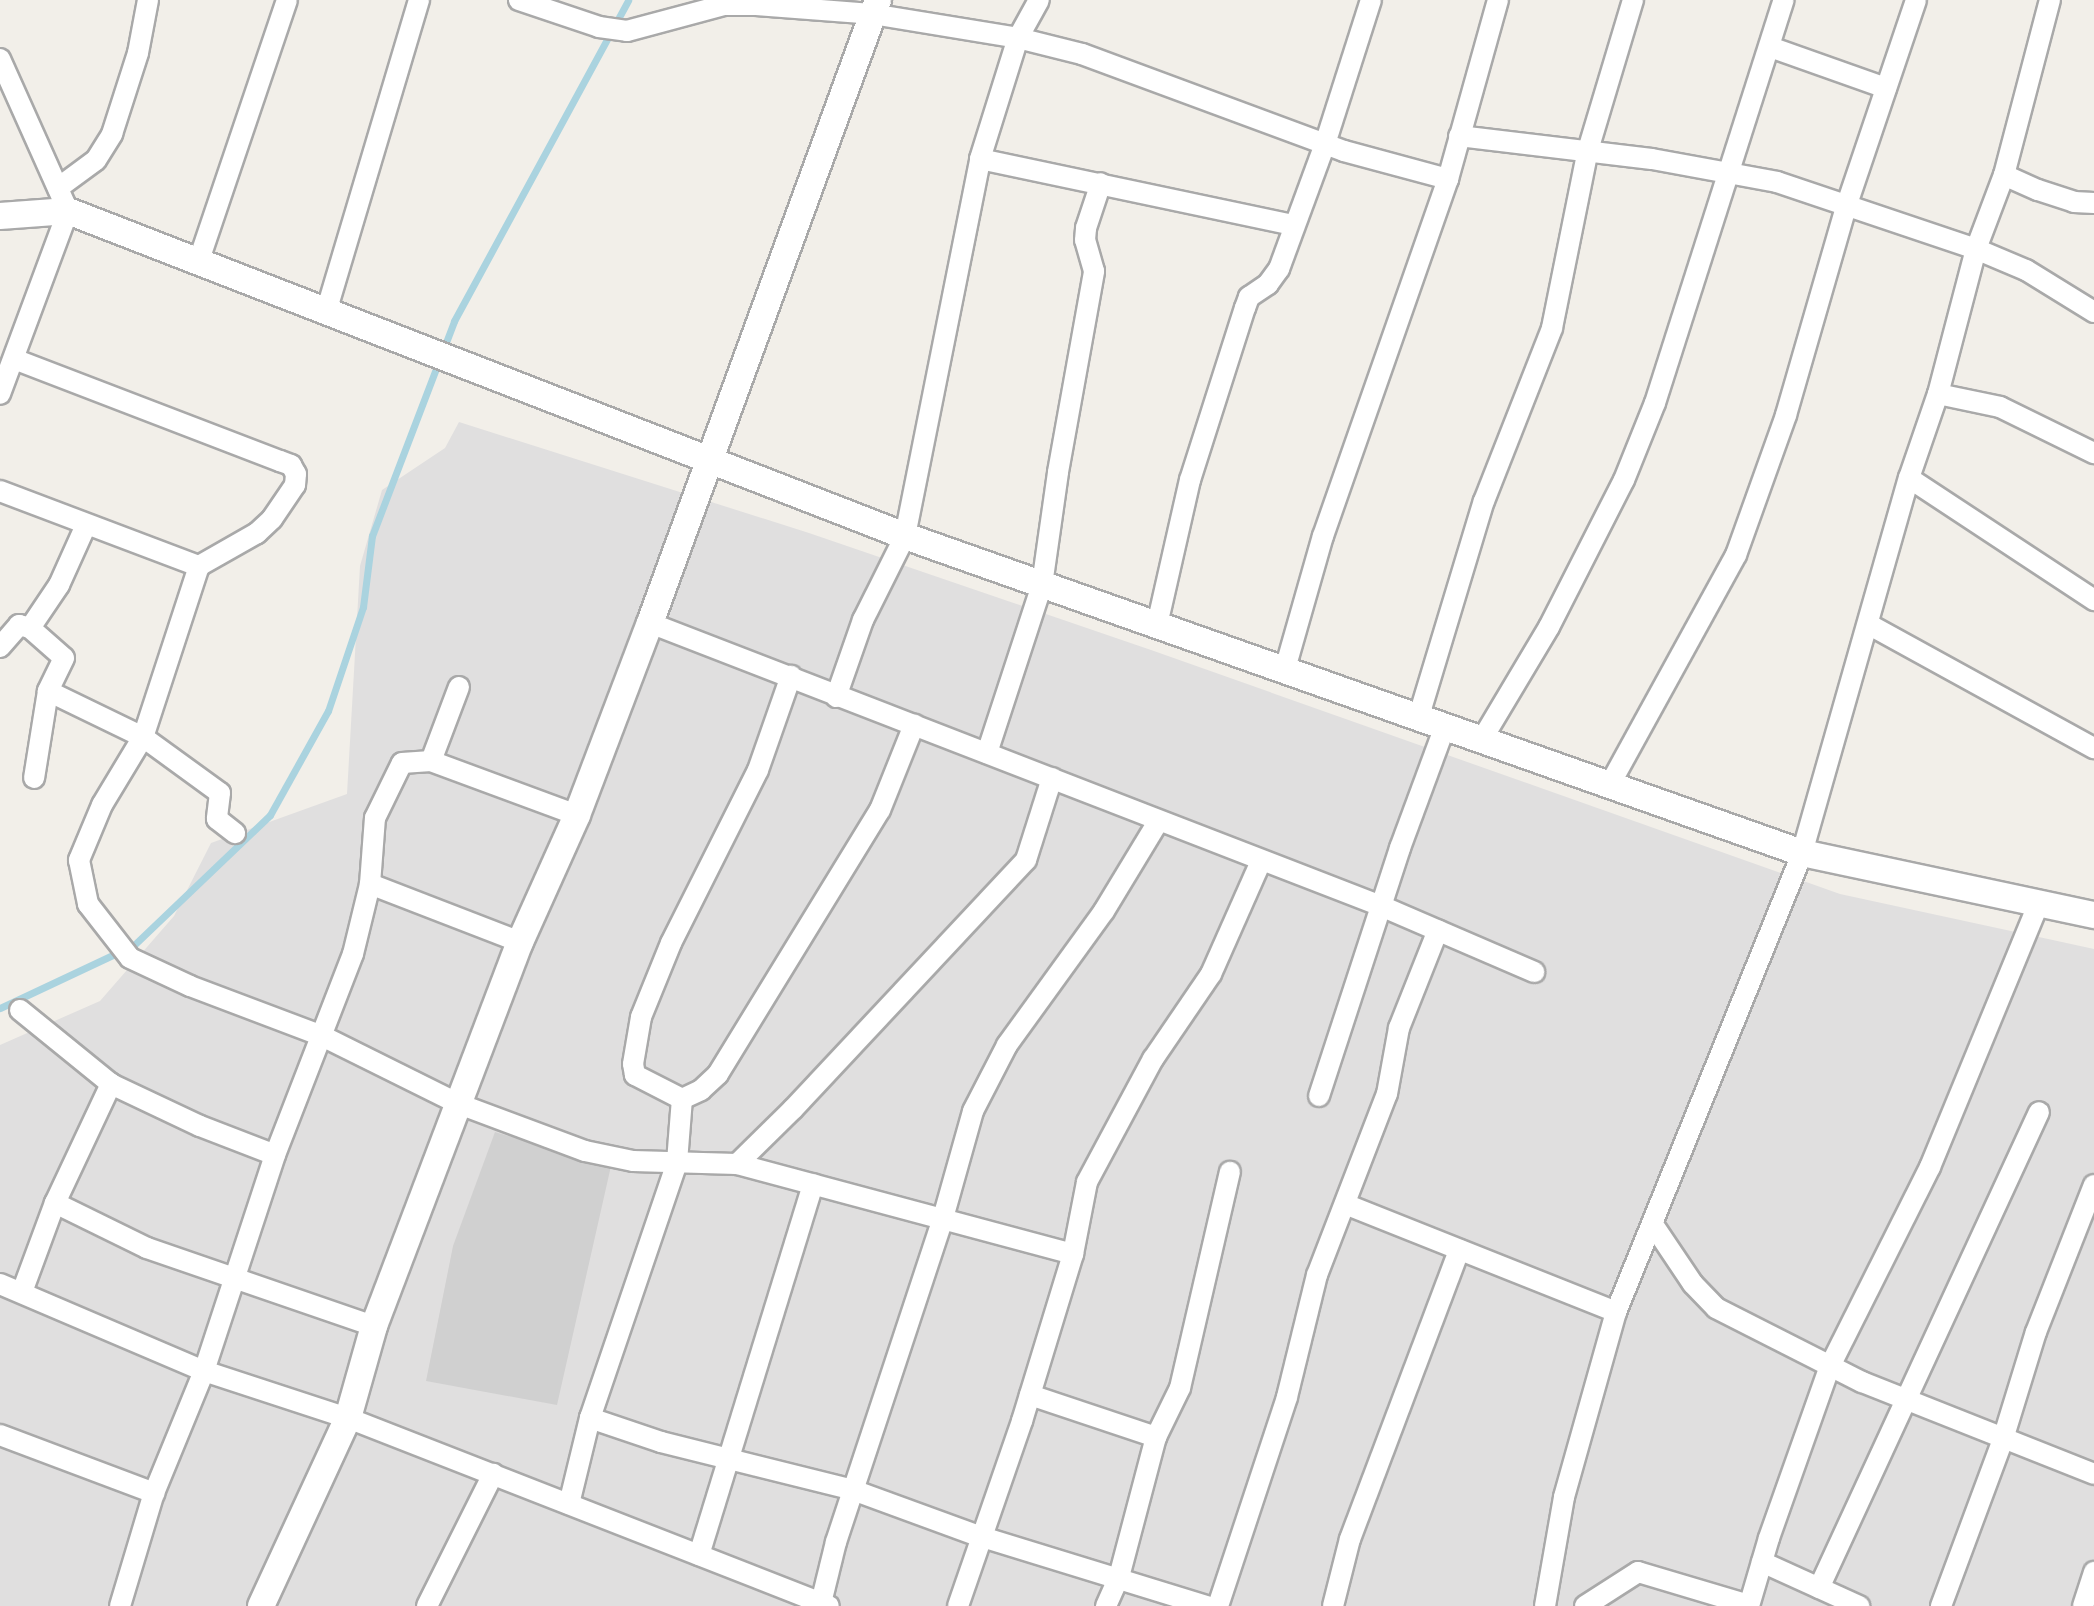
<!DOCTYPE html>
<html>
<head>
<meta charset="utf-8">
<style>
	body { margin:0 }
	#map { position:relative; width:2094px; height:1606px; overflow:hidden; background:#f2efe9; font-family:"Open Sans",sans-serif }
	div>[style] { position:absolute }
	.residential>* { inset:0; background:#e0dfdf }
	.religious>* { inset:0; background:#d0d0d0 }
	.stream>* { height:7px; margin:-3.5px; padding:0 3.5px; transform-origin:3.5px; border-radius:3.5px; background:#aad3df }
	.roads { filter:drop-shadow(2px 0 #a9a9a9) drop-shadow(-2px 0 #a9a9a9) drop-shadow(0 2px #a9a9a9) drop-shadow(0 -2px #a9a9a9) }
	.minor>* { height:20px; margin:-10px; padding:0 10px; transform-origin:10px; border-radius:10px; background:#fff }
	.tertiary>* { height:26px; margin:-13px; padding:0 13px; transform-origin:13px; border-radius:13px; background:#fff }
	span { translate:-50% -50%; white-space:nowrap; text-align:center; line-height:1.15; -webkit-text-stroke:6px #fff; paint-order:stroke }
</style>
</head>
<body>
<div id="map">
	<div class="residential">
		<i style="clip-path:polygon(459px 422px,809px 533px,1151px 650px,1840px 894px,2094px 949px,2094px 1606px,0 1606px,0 1045px,100px 1001px,174px 916px,211px 843px,347px 794px,360px 566px,382px 490px,445px 448px)"></i>
	</div>
	<div class="religious">
		<i style="clip-path:polygon(495px 1132px,611px 1166px,557px 1405px,426px 1381px,453px 1246px)"></i>
	</div>
	<div class="stream">
		<i style="left:0;top:1008px;width:148px;rotate:-25.2deg"></i>
		<i style="left:134px;top:945px;width:188px;rotate:-43.7deg"></i>
		<i style="left:270px;top:815px;width:119px;rotate:-60.9deg"></i>
		<i style="left:328px;top:711px;width:110px;rotate:-71.4deg"></i>
		<i style="left:363px;top:607px;width:72px;rotate:-82.8deg"></i>
		<i style="left:372px;top:536px;width:230px;rotate:-69.1deg"></i>
		<i style="left:454px;top:321px;width:365px;rotate:-61.5deg"></i>
	</div>
	<div class="roads">
		<div class="minor">
			<i style="left:519px;top:0;width:84px;rotate:18.6deg"></i>
			<i style="left:599px;top:27px;width:28px;rotate:8deg"></i>
			<i style="left:627px;top:31px;width:100px;rotate:-15deg"></i>
			<i style="left:724px;top:5px;width:32px"></i>
			<i style="left:756px;top:5px;width:116px;rotate:4.4deg"></i>
			<i style="left:872px;top:14px;width:148px;rotate:9.3deg"></i>
			<i style="left:1018px;top:38px;width:66px;rotate:14deg"></i>
			<i style="left:1082px;top:54px;width:279px;rotate:20.3deg"></i>
			<i style="left:1344px;top:151px;width:108px;rotate:15.1deg"></i>
			<i style="left:1770px;top:47px;width:123px;rotate:19.5deg"></i>
			<i style="left:0;top:59px;width:167px;rotate:65.9deg"></i>
			<i style="left:68px;top:211px;width:195px;rotate:110.4deg"></i>
			<i style="left:1459px;top:136px;width:194px;rotate:6.8deg"></i>
			<i style="left:1652px;top:159px;width:127px;rotate:10.4deg"></i>
			<i style="left:1777px;top:182px;width:210px;rotate:18.6deg"></i>
			<i style="left:1976px;top:249px;width:54px;rotate:22.8deg"></i>
			<i style="left:2026px;top:270px;width:80px;rotate:31.7deg"></i>
			<i style="left:980px;top:159px;width:321px;rotate:11.9deg"></i>
			<i style="left:2004px;top:175px;width:37px;rotate:24deg"></i>
			<i style="left:2038px;top:190px;width:38px;rotate:18deg"></i>
			<i style="left:2074px;top:202px;width:20px;rotate:3deg"></i>
			<i style="left:58px;top:188px;width:47px;rotate:-36.4deg"></i>
			<i style="left:96px;top:160px;width:31px;rotate:-58deg"></i>
			<i style="left:112px;top:134px;width:85px;rotate:-72.2deg"></i>
			<i style="left:138px;top:53px;width:54px;rotate:-79.3deg"></i>
			<i style="left:199px;top:260px;width:274px;rotate:-71.3deg"></i>
			<i style="left:326px;top:312px;width:326px;rotate:-73.4deg"></i>
			<i style="left:14px;top:359px;width:285px;rotate:21deg"></i>
			<i style="left:280px;top:461px;width:12px;rotate:20deg"></i>
			<i style="left:291px;top:465px;width:10px;rotate:61deg"></i>
			<i style="left:296px;top:474px;width:11px;rotate:95deg"></i>
			<i style="left:295px;top:485px;width:41px;rotate:124.1deg"></i>
			<i style="left:272px;top:519px;width:21px;rotate:137deg"></i>
			<i style="left:257px;top:533px;width:67px;rotate:150.4deg"></i>
			<i style="left:199px;top:566px;width:180px;rotate:108.1deg"></i>
			<i style="left:143px;top:737px;width:79px;rotate:121.1deg"></i>
			<i style="left:102px;top:805px;width:60px;rotate:112.7deg"></i>
			<i style="left:79px;top:860px;width:45px;rotate:78.4deg"></i>
			<i style="left:88px;top:904px;width:68px;rotate:52.1deg"></i>
			<i style="left:130px;top:958px;width:66px;rotate:25deg"></i>
			<i style="left:190px;top:986px;width:139px;rotate:20.7deg"></i>
			<i style="left:320px;top:1035px;width:155px;rotate:26.4deg"></i>
			<i style="left:459px;top:1104px;width:134px;rotate:20.5deg"></i>
			<i style="left:585px;top:1151px;width:49px;rotate:11.8deg"></i>
			<i style="left:633px;top:1161px;width:104px;rotate:1.7deg"></i>
			<i style="left:737px;top:1164px;width:348px;rotate:15deg"></i>
			<i style="left:1938px;top:394px;width:63px;rotate:11.8deg"></i>
			<i style="left:2000px;top:407px;width:105px;rotate:26.1deg"></i>
			<i style="left:1909px;top:478px;width:222px;rotate:33.4deg"></i>
			<i style="left:0;top:491px;width:213px;rotate:20.7deg"></i>
			<i style="left:650px;top:623px;width:784px;rotate:21.16deg"></i>
			<i style="left:1381px;top:906px;width:167px;rotate:23.3deg"></i>
			<i style="left:1868px;top:624px;width:258px;rotate:28.8deg"></i>
			<i style="left:1157px;top:625px;width:149px;rotate:-77.2deg"></i>
			<i style="left:1190px;top:480px;width:181px;rotate:-72.3deg"></i>
			<i style="left:1245px;top:308px;width:12px;rotate:-70deg"></i>
			<i style="left:1249px;top:297px;width:23px;rotate:-34deg"></i>
			<i style="left:1268px;top:284px;width:19px;rotate:-54deg"></i>
			<i style="left:1279px;top:269px;width:133px;rotate:-69.8deg"></i>
			<i style="left:1325px;top:144px;width:151px;rotate:-72.3deg"></i>
			<i style="left:30px;top:628px;width:45px;rotate:41.4deg"></i>
			<i style="left:64px;top:658px;width:37px;rotate:116deg"></i>
			<i style="left:48px;top:691px;width:88px;rotate:99.1deg"></i>
			<i style="left:0;top:647px;width:29px;rotate:-49deg"></i>
			<i style="left:19px;top:625px;width:11px;rotate:15deg"></i>
			<i style="left:30px;top:628px;width:52px;rotate:-56deg"></i>
			<i style="left:59px;top:585px;width:66px;rotate:-65.8deg"></i>
			<i style="left:1285px;top:669px;width:138px;rotate:-74.1deg"></i>
			<i style="left:1323px;top:536px;width:378px;rotate:-70.7deg"></i>
			<i style="left:1448px;top:179px;width:186px;rotate:-74.4deg"></i>
			<i style="left:48px;top:691px;width:106px;rotate:25.8deg"></i>
			<i style="left:143px;top:737px;width:95px;rotate:36deg"></i>
			<i style="left:220px;top:793px;width:26px;rotate:97deg"></i>
			<i style="left:217px;top:819px;width:23px;rotate:38deg"></i>
			<i style="left:836px;top:697px;width:82px;rotate:-70.7deg"></i>
			<i style="left:863px;top:620px;width:94px;rotate:-63.4deg"></i>
			<i style="left:905px;top:536px;width:384px;rotate:-78.7deg"></i>
			<i style="left:980px;top:159px;width:127px;rotate:-72.6deg"></i>
			<i style="left:1018px;top:38px;width:43px;rotate:-61.1deg"></i>
			<i style="left:1418px;top:719px;width:228px;rotate:-73.2deg"></i>
			<i style="left:1484px;top:501px;width:186px;rotate:-68.5deg"></i>
			<i style="left:1552px;top:328px;width:182px;rotate:-78.6deg"></i>
			<i style="left:1588px;top:150px;width:157px;rotate:-73.3deg"></i>
			<i style="left:1481px;top:741px;width:133px;rotate:-59.2deg"></i>
			<i style="left:1549px;top:627px;width:165px;rotate:-63deg"></i>
			<i style="left:1624px;top:480px;width:83px;rotate:-68.1deg"></i>
			<i style="left:1655px;top:403px;width:423px;rotate:-72.3deg"></i>
			<i style="left:987px;top:753px;width:177px;rotate:-71.9deg"></i>
			<i style="left:1042px;top:585px;width:114px;rotate:-81.9deg"></i>
			<i style="left:1058px;top:472px;width:204px;rotate:-79.8deg"></i>
			<i style="left:1094px;top:271px;width:32px;rotate:-106deg"></i>
			<i style="left:1085px;top:240px;width:12px;rotate:-85deg"></i>
			<i style="left:1086px;top:228px;width:47px;rotate:-71.6deg"></i>
			<i style="left:431px;top:761px;width:156px;rotate:20.3deg"></i>
			<i style="left:1609px;top:786px;width:264px;rotate:-61.2deg"></i>
			<i style="left:1736px;top:555px;width:149px;rotate:-70.3deg"></i>
			<i style="left:1786px;top:415px;width:220px;rotate:-73.9deg"></i>
			<i style="left:1847px;top:204px;width:215px;rotate:-71.3deg"></i>
			<i style="left:370px;top:884px;width:161px;rotate:21.1deg"></i>
			<i style="left:20px;top:1010px;width:117px;rotate:39.1deg"></i>
			<i style="left:111px;top:1084px;width:98px;rotate:25.3deg"></i>
			<i style="left:200px;top:1126px;width:80px;rotate:21.1deg"></i>
			<i style="left:1319px;top:1096px;width:261px;rotate:-71.9deg"></i>
			<i style="left:1400px;top:848px;width:127px;rotate:-69.7deg"></i>
			<i style="left:682px;top:1099px;width:53px;rotate:-152.9deg"></i>
			<i style="left:635px;top:1075px;width:11px;rotate:-100deg"></i>
			<i style="left:633px;top:1064px;width:48px;rotate:-80.3deg"></i>
			<i style="left:641px;top:1017px;width:80px;rotate:-67.9deg"></i>
			<i style="left:671px;top:943px;width:194px;rotate:-63.3deg"></i>
			<i style="left:758px;top:770px;width:100px;rotate:-70.7deg"></i>
			<i style="left:682px;top:1099px;width:21px;rotate:-25deg"></i>
			<i style="left:701px;top:1090px;width:23px;rotate:-43deg"></i>
			<i style="left:718px;top:1074px;width:310px;rotate:-58.5deg"></i>
			<i style="left:880px;top:810px;width:92px;rotate:-68.2deg"></i>
			<i style="left:737px;top:1164px;width:78px;rotate:-44.5deg"></i>
			<i style="left:793px;top:1109px;width:341px;rotate:-46.9deg"></i>
			<i style="left:1026px;top:860px;width:86px;rotate:-72.4deg"></i>
			<i style="left:55px;top:1203px;width:102px;rotate:26.1deg"></i>
			<i style="left:147px;top:1248px;width:240px;rotate:19deg"></i>
			<i style="left:1345px;top:1204px;width:292px;rotate:21.7deg"></i>
			<i style="left:1652px;top:1223px;width:73px;rotate:56.1deg"></i>
			<i style="left:1693px;top:1284px;width:33px;rotate:46deg"></i>
			<i style="left:1716px;top:1308px;width:164px;rotate:26.9deg"></i>
			<i style="left:1862px;top:1382px;width:250px;rotate:21.6deg"></i>
			<i style="left:0;top:1284px;width:222px;rotate:23.1deg"></i>
			<i style="left:204px;top:1371px;width:151px;rotate:18.1deg"></i>
			<i style="left:348px;top:1418px;width:516px;rotate:21.35deg"></i>
			<i style="left:22px;top:1292px;width:95px;rotate:-69.7deg"></i>
			<i style="left:55px;top:1203px;width:132px;rotate:-64.8deg"></i>
			<i style="left:1030px;top:1395px;width:133px;rotate:18.4deg"></i>
			<i style="left:590px;top:1418px;width:75px;rotate:18.7deg"></i>
			<i style="left:661px;top:1442px;width:198px;rotate:14deg"></i>
			<i style="left:853px;top:1490px;width:134px;rotate:20.1deg"></i>
			<i style="left:979px;top:1536px;width:239px;rotate:17.1deg"></i>
			<i style="left:0;top:1435px;width:165px;rotate:20.6deg"></i>
			<i style="left:569px;top:1504px;width:89px;rotate:-76.3deg"></i>
			<i style="left:590px;top:1418px;width:270px;rotate:-71.2deg"></i>
			<i style="left:677px;top:1162px;width:63px;rotate:-85.5deg"></i>
			<i style="left:699px;top:1555px;width:388px;rotate:-72.9deg"></i>
			<i style="left:1762px;top:1562px;width:107px;rotate:24.4deg"></i>
			<i style="left:1819px;top:1588px;width:524px;rotate:-65.19deg"></i>
			<i style="left:821px;top:1603px;width:63px;rotate:-76.2deg"></i>
			<i style="left:836px;top:1542px;width:341px;rotate:-71.7deg"></i>
			<i style="left:943px;top:1218px;width:111px;rotate:-74.3deg"></i>
			<i style="left:973px;top:1111px;width:74px;rotate:-62.7deg"></i>
			<i style="left:1007px;top:1045px;width:165px;rotate:-54.1deg"></i>
			<i style="left:1104px;top:911px;width:104px;rotate:-58.8deg"></i>
			<i style="left:120px;top:1606px;width:118px;rotate:-73.3deg"></i>
			<i style="left:154px;top:1493px;width:132px;rotate:-67.7deg"></i>
			<i style="left:204px;top:1371px;width:227px;rotate:-71.8deg"></i>
			<i style="left:275px;top:1155px;width:216px;rotate:-68.8deg"></i>
			<i style="left:353px;top:954px;width:72px;rotate:-76.3deg"></i>
			<i style="left:370px;top:884px;width:66px;rotate:-85.7deg"></i>
			<i style="left:375px;top:818px;width:61px;rotate:-63.9deg"></i>
			<i style="left:402px;top:763px;width:29px;rotate:-4deg"></i>
			<i style="left:431px;top:761px;width:79px;rotate:-69.3deg"></i>
			<i style="left:427px;top:1606px;width:148px;rotate:-63.4deg"></i>
			<i style="left:958px;top:1606px;width:196px;rotate:-70.9deg"></i>
			<i style="left:1022px;top:1421px;width:175px;rotate:-73deg"></i>
			<i style="left:1073px;top:1254px;width:73px;rotate:-79deg"></i>
			<i style="left:1087px;top:1182px;width:140px;rotate:-61.8deg"></i>
			<i style="left:1153px;top:1059px;width:103px;rotate:-55.7deg"></i>
			<i style="left:1211px;top:974px;width:124px;rotate:-66.1deg"></i>
			<i style="left:1106px;top:1606px;width:32px;rotate:-66deg"></i>
			<i style="left:1119px;top:1577px;width:145px;rotate:-75.2deg"></i>
			<i style="left:1156px;top:1437px;width:55px;rotate:-63.9deg"></i>
			<i style="left:1180px;top:1388px;width:222px;rotate:-77deg"></i>
			<i style="left:1218px;top:1606px;width:220px;rotate:-71.7deg"></i>
			<i style="left:1287px;top:1397px;width:126px;rotate:-76.2deg"></i>
			<i style="left:1317px;top:1275px;width:194px;rotate:-68.9deg"></i>
			<i style="left:1387px;top:1094px;width:67px;rotate:-79.7deg"></i>
			<i style="left:1399px;top:1028px;width:105px;rotate:-68.3deg"></i>
			<i style="left:1333px;top:1606px;width:69px;rotate:-75.8deg"></i>
			<i style="left:1350px;top:1539px;width:309px;rotate:-69.3deg"></i>
			<i style="left:1545px;top:1606px;width:111px;rotate:-80.1deg"></i>
			<i style="left:1564px;top:1497px;width:192px;rotate:-74.3deg"></i>
			<i style="left:1616px;top:1312px;width:495px;rotate:-67.9deg"></i>
			<i style="left:1802px;top:853px;width:390px;rotate:-74.1deg"></i>
			<i style="left:1909px;top:478px;width:89px;rotate:-71deg"></i>
			<i style="left:1938px;top:394px;width:150px;rotate:-75.3deg"></i>
			<i style="left:1976px;top:249px;width:79px;rotate:-69.3deg"></i>
			<i style="left:2004px;top:175px;width:181px;rotate:-75.3deg"></i>
			<i style="left:1585px;top:1606px;width:63px;rotate:-32.7deg"></i>
			<i style="left:1638px;top:1572px;width:116px;rotate:16.6deg"></i>
			<i style="left:1749px;top:1606px;width:71px;rotate:-73.6deg"></i>
			<i style="left:1769px;top:1538px;width:182px;rotate:-70.5deg"></i>
			<i style="left:1830px;top:1366px;width:223px;rotate:-63.3deg"></i>
			<i style="left:1930px;top:1167px;width:286px;rotate:-67.6deg"></i>
			<i style="left:1941px;top:1606px;width:178px;rotate:-69.6deg"></i>
			<i style="left:2003px;top:1439px;width:112px;rotate:-72.9deg"></i>
			<i style="left:2036px;top:1332px;width:158px;rotate:-68.5deg"></i>
			<i style="left:2083px;top:1606px;width:36px;rotate:-72deg"></i>
		</div>
		<div class="tertiary">
			<i style="left:0;top:216px;width:68px;rotate:-4.2deg"></i>
			<i style="left:68px;top:211px;width:898px;rotate:21.22deg"></i>
			<i style="left:905px;top:536px;width:951px;rotate:19.46deg"></i>
			<i style="left:1802px;top:853px;width:299px;rotate:12deg"></i>
			<i style="left:261px;top:1606px;width:207px;rotate:-65.2deg"></i>
			<i style="left:348px;top:1418px;width:96px;rotate:-74.2deg"></i>
			<i style="left:374px;top:1326px;width:411px;rotate:-69.2deg"></i>
			<i style="left:520px;top:942px;width:139px;rotate:-65.8deg"></i>
			<i style="left:577px;top:815px;width:205px;rotate:-69.2deg"></i>
			<i style="left:650px;top:623px;width:663px;rotate:-69.9deg"></i>
		</div>
	</div>
</div>
</body>
</html>
